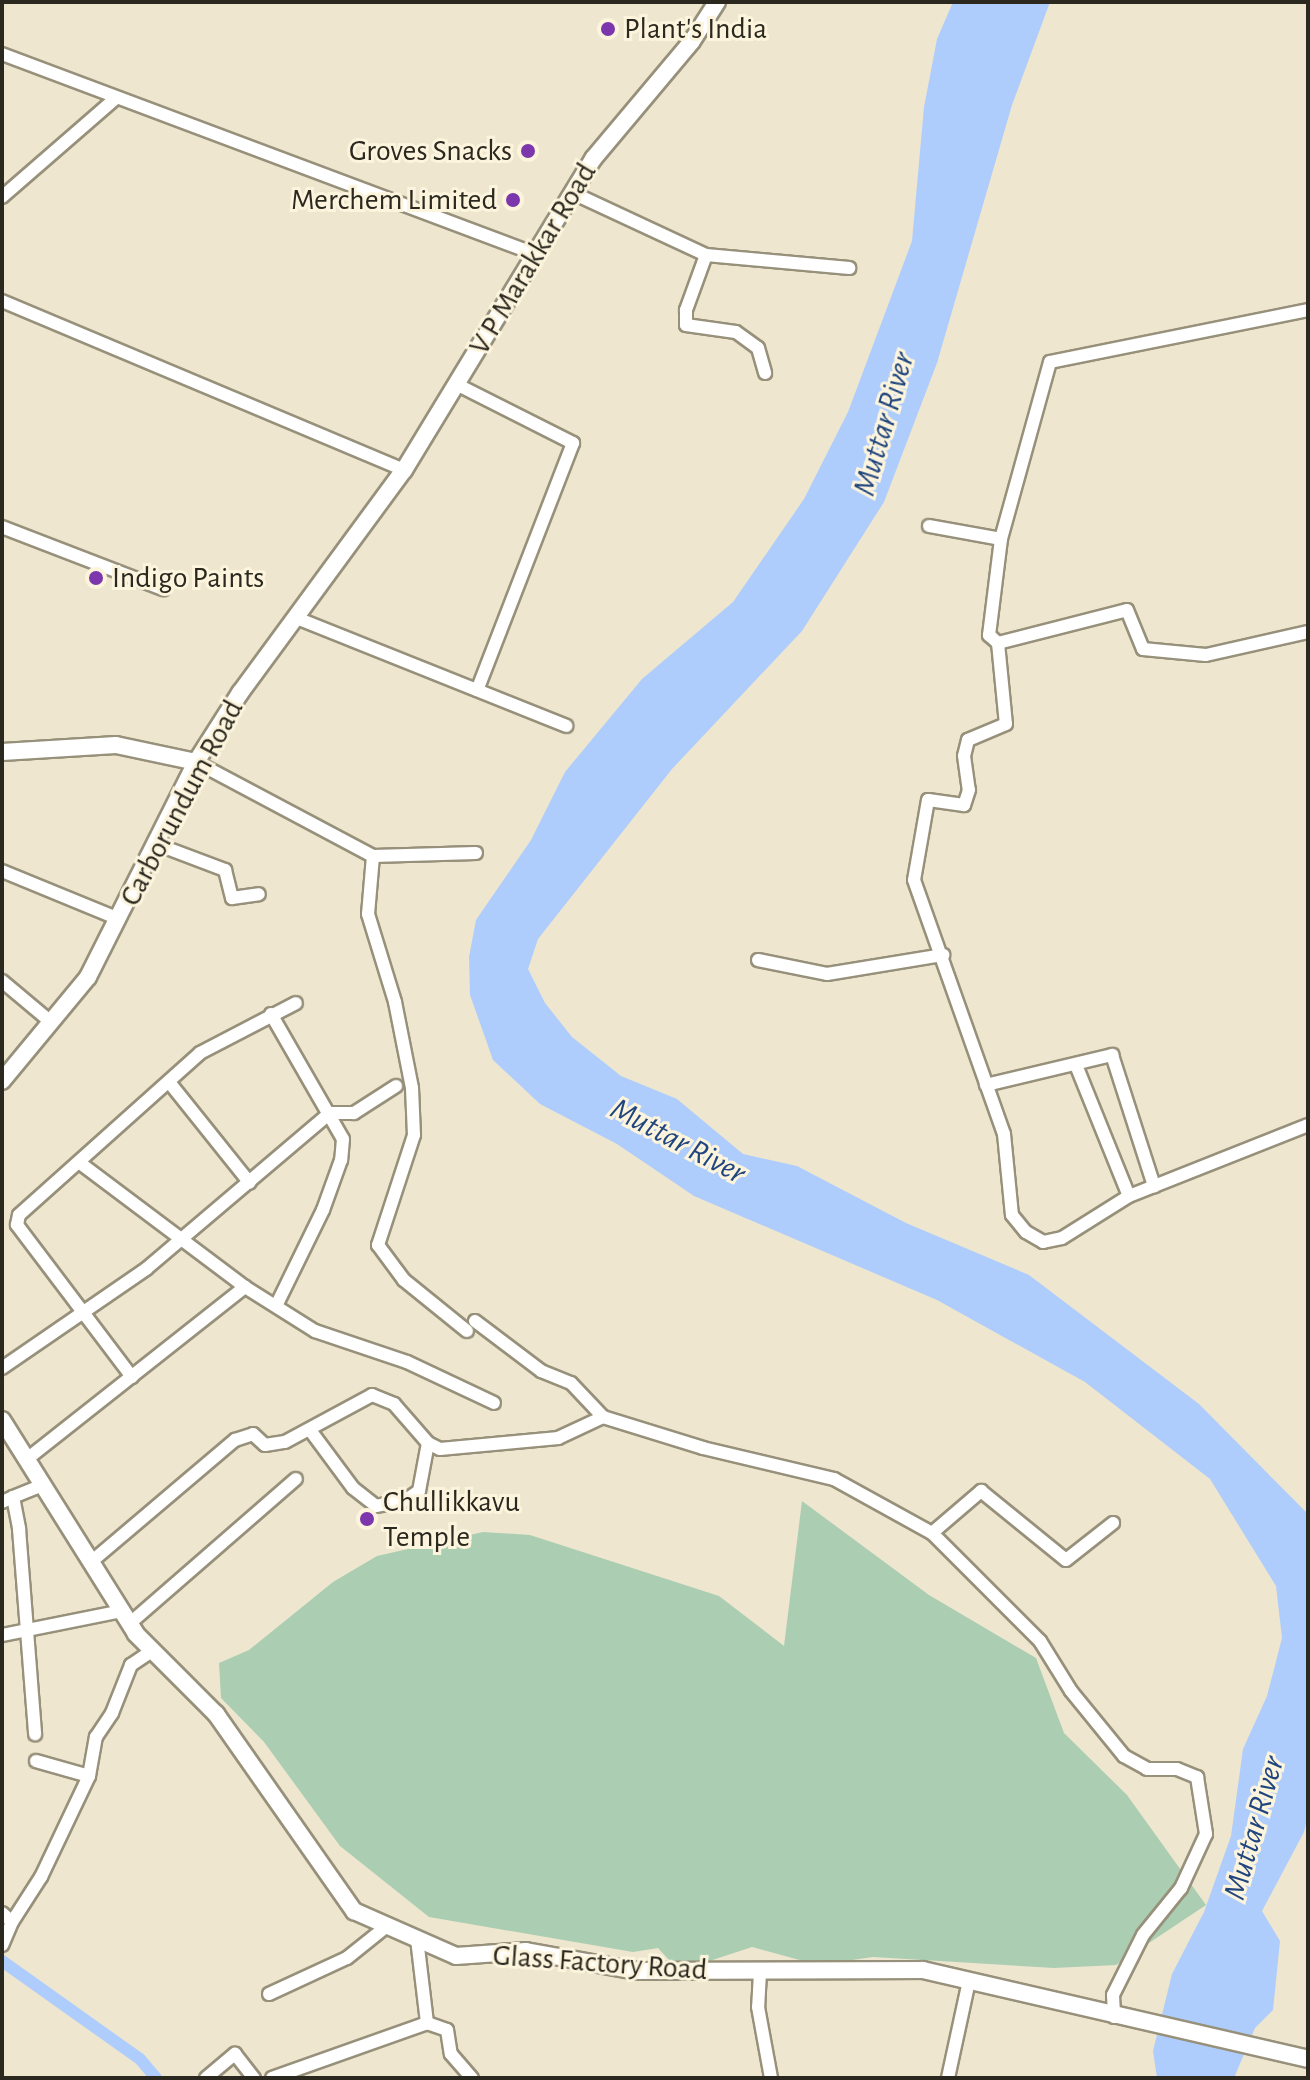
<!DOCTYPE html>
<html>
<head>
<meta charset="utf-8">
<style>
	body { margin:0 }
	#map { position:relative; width:1310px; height:2080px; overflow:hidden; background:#eee6cf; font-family:"Alegreya Sans",sans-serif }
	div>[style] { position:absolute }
	.green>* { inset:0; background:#abceb3 }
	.water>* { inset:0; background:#aecdfc }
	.canal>* { height:12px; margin:-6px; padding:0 6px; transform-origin:6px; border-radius:6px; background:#aecdfc }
	.roads { filter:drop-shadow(2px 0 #97907a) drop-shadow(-2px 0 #97907a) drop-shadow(0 2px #97907a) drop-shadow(0 -2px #97907a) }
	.street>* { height:12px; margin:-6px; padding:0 6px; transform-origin:6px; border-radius:6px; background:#fff }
	.secondary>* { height:16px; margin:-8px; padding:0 8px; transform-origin:8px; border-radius:8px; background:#fff }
	.dots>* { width:22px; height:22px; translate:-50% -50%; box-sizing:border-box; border:4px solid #fcf4dc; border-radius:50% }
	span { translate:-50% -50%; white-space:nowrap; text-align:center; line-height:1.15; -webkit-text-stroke:6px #fcf4dc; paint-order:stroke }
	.poi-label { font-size:30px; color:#2b2820 }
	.left { translate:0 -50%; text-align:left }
	.right { translate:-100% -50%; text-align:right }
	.street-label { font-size:30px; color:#2b2820 }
	.water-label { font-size:32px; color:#21467f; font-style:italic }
	.frame { position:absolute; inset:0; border:4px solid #2b2820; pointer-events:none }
</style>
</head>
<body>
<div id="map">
	<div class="green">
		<i style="clip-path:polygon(802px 1501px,929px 1595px,1036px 1658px,1064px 1733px,1127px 1795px,1206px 1905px,1116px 1965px,1054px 1968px,873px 1957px,818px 1965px,752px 1947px,679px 1971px,658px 1948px,633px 1952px,429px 1917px,340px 1846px,264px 1742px,221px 1698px,219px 1663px,249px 1650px,333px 1582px,377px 1556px,483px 1532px,530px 1535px,719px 1596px,784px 1646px)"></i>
	</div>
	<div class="water">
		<i style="clip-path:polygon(953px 2px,1050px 2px,1012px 105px,937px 363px,884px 502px,802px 631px,672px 769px,538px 939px,528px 969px,545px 1003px,572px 1037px,621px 1076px,677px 1099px,743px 1154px,797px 1166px,906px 1223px,1029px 1275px,1199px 1404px,1308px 1514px,1308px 1815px,1304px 1832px,1262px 1911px,1280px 1941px,1273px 2010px,1255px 2028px,1234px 2078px,1157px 2078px,1153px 2051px,1172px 1974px,1204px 1912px,1231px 1836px,1243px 1749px,1267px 1696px,1282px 1638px,1276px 1586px,1210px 1479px,1085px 1382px,937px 1300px,694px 1196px,617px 1144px,540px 1104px,493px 1060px,470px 995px,469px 957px,476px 920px,531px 840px,565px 772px,642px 679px,733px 602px,804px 499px,848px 412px,912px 241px,924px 107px,937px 39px)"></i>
	</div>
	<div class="canal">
		<i style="left:2px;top:1961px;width:169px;rotate:35.4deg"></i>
		<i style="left:140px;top:2059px;width:25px;rotate:50deg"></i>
	</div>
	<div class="roads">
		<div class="street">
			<i style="left:2px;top:54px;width:569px;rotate:20.57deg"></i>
			<i style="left:573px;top:193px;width:147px;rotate:25deg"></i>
			<i style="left:706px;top:255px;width:144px;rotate:5.2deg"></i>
			<i style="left:2px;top:197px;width:151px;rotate:-41deg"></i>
			<i style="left:706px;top:255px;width:59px;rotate:110deg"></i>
			<i style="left:686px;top:310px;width:15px;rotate:90deg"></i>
			<i style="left:686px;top:325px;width:50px;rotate:8deg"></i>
			<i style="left:736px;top:332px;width:27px;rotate:36deg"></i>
			<i style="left:758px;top:348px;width:26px;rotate:74deg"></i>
			<i style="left:2px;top:301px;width:436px;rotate:22.8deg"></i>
			<i style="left:1308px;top:310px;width:263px;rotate:168.6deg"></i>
			<i style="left:1050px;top:362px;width:184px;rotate:105.5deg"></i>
			<i style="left:1001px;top:539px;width:97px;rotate:97.1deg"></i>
			<i style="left:989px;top:635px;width:12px;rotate:42deg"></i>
			<i style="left:998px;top:643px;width:133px;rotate:-14.3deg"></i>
			<i style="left:1127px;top:610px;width:42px;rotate:67.7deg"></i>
			<i style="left:1143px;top:649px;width:63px;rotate:5.4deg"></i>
			<i style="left:1206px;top:655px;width:105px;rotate:-12.7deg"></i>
			<i style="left:458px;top:385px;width:129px;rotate:26.8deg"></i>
			<i style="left:573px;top:443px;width:265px;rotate:111.2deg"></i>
			<i style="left:929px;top:526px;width:73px;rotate:10.2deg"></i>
			<i style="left:2px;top:527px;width:173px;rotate:21.1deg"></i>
			<i style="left:299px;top:619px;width:288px;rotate:21.8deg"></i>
			<i style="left:998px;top:643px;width:81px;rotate:84.4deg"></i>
			<i style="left:1006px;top:724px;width:41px;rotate:157.2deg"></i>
			<i style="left:968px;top:740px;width:16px;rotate:104deg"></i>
			<i style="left:964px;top:756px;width:34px;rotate:82deg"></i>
			<i style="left:969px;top:790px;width:16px;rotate:108deg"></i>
			<i style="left:964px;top:805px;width:36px;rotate:-172deg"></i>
			<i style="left:928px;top:800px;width:81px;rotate:99.9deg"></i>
			<i style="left:914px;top:880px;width:269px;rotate:70.5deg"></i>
			<i style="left:1004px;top:1134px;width:81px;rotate:84.4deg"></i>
			<i style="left:1012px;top:1215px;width:22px;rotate:51deg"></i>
			<i style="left:1026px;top:1232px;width:20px;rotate:30deg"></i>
			<i style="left:1043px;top:1242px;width:19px;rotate:-12deg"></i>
			<i style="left:1062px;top:1238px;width:79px;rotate:-32.1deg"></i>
			<i style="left:1129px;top:1196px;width:193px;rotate:-21.6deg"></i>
			<i style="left:196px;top:762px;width:200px;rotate:28deg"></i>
			<i style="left:373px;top:856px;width:103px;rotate:-1.7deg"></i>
			<i style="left:156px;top:844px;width:74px;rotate:20.6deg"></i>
			<i style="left:225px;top:870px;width:29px;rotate:76deg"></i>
			<i style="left:232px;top:898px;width:27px;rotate:-8deg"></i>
			<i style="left:373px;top:856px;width:58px;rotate:94.9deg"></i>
			<i style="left:368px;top:914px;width:92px;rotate:72.9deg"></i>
			<i style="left:395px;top:1002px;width:88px;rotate:78.8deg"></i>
			<i style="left:412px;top:1088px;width:47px;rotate:87.6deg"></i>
			<i style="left:414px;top:1135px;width:116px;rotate:108.1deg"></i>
			<i style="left:378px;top:1245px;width:44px;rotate:53.4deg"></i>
			<i style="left:404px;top:1280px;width:81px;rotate:39deg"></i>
			<i style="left:2px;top:871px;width:126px;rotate:22.3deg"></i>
			<i style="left:758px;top:960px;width:70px;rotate:11.5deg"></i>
			<i style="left:827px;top:974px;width:118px;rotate:-9.3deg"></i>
			<i style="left:2px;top:981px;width:65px;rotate:40deg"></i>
			<i style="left:271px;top:1014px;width:144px;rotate:60.1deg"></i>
			<i style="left:343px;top:1139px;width:21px;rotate:95deg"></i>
			<i style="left:341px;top:1160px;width:53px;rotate:109.8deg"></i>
			<i style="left:323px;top:1210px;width:105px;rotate:116.1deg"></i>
			<i style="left:1076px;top:1065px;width:141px;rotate:68deg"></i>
			<i style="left:169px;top:1082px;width:129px;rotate:51.3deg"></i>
			<i style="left:986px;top:1085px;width:130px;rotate:-13.4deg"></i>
			<i style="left:1112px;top:1055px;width:138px;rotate:72.2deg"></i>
			<i style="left:80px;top:1163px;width:206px;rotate:36.9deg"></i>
			<i style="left:245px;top:1287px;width:83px;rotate:32.2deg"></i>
			<i style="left:315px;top:1331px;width:97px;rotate:18.6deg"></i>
			<i style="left:407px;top:1362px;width:96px;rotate:25.2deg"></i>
			<i style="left:475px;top:1321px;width:83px;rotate:37.1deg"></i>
			<i style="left:541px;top:1371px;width:32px;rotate:22deg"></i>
			<i style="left:571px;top:1383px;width:47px;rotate:46.7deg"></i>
			<i style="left:2px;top:1368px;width:175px;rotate:-34.5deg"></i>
			<i style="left:146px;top:1269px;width:241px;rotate:-40.3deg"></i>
			<i style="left:330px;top:1113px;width:24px"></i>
			<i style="left:354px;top:1113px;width:50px;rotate:-32.7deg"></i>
			<i style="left:132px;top:1377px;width:191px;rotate:-127.1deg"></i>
			<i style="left:17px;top:1225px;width:10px;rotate:-79deg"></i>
			<i style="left:19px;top:1215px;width:243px;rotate:-41.8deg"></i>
			<i style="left:200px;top:1053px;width:108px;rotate:-27.5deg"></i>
			<i style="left:310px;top:1430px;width:72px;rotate:53.4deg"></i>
			<i style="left:353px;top:1488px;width:29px;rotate:38deg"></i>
			<i style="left:376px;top:1506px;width:31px;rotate:-11deg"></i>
			<i style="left:406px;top:1500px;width:16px;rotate:-35deg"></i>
			<i style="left:419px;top:1491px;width:49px;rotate:-79.4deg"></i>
			<i style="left:27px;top:1459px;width:278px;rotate:-38.3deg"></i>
			<i style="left:13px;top:1497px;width:32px;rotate:-22deg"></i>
			<i style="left:2px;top:1502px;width:12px;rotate:-24deg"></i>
			<i style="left:13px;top:1497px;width:33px;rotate:79deg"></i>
			<i style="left:19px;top:1529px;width:206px;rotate:85.5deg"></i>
			<i style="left:932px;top:1533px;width:65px;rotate:-40.6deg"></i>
			<i style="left:981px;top:1491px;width:109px;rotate:39.1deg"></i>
			<i style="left:1066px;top:1560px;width:60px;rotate:-38.2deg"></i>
			<i style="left:91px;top:1562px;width:189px;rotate:-40.3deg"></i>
			<i style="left:235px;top:1440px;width:19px;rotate:-18deg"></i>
			<i style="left:253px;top:1434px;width:16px;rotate:43deg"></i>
			<i style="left:265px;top:1445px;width:20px;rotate:-9deg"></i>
			<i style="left:285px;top:1442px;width:99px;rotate:-28.4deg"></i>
			<i style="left:372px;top:1395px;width:24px;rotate:22deg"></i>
			<i style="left:394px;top:1404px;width:52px;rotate:48.9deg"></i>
			<i style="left:428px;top:1443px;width:13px;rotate:27deg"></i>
			<i style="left:440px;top:1449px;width:119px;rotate:-5.3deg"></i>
			<i style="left:558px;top:1438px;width:50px;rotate:-25deg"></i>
			<i style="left:603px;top:1417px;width:105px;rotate:17.2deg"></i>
			<i style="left:703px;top:1448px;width:135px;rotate:13.3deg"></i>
			<i style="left:834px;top:1479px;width:112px;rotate:28.9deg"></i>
			<i style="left:932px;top:1533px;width:153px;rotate:45deg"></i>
			<i style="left:1040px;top:1641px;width:59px;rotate:58.2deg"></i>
			<i style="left:1071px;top:1691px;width:84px;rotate:50.8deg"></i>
			<i style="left:1124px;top:1756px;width:26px;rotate:29deg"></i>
			<i style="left:1147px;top:1769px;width:30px"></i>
			<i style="left:1177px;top:1769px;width:22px;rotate:22deg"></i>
			<i style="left:1197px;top:1777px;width:58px;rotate:81deg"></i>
			<i style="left:1206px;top:1834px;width:60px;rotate:114.8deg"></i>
			<i style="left:1181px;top:1888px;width:60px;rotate:129deg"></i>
			<i style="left:1143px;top:1935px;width:67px;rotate:116.6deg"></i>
			<i style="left:1113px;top:1995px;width:22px;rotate:87deg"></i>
			<i style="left:129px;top:1624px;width:221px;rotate:-41deg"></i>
			<i style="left:2px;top:1635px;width:122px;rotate:-11.3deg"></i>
			<i style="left:36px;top:1761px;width:55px;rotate:15.8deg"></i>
			<i style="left:2px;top:1913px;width:13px;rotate:42deg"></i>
			<i style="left:12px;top:1922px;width:25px;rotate:113deg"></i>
			<i style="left:12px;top:1922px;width:54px;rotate:-57.2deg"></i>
			<i style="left:41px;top:1877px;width:112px;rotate:-64.6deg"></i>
			<i style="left:89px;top:1776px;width:40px;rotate:-80deg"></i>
			<i style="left:96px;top:1737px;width:29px;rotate:-56deg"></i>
			<i style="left:112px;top:1713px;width:52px;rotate:-68.4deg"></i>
			<i style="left:131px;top:1665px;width:25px;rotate:-34deg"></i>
			<i style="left:417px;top:1939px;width:85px;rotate:83.2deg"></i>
			<i style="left:427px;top:2023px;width:21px;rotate:19deg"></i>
			<i style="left:447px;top:2030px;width:24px;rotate:81deg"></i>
			<i style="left:451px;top:2054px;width:32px;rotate:49deg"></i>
			<i style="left:760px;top:1972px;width:35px;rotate:93deg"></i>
			<i style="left:758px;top:2007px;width:72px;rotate:79.6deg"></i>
			<i style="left:269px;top:1994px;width:86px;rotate:-24.8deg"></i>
			<i style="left:347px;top:1958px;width:51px;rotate:-38.7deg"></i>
			<i style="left:206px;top:2078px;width:38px;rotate:-40deg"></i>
			<i style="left:235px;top:2054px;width:31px;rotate:52deg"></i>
			<i style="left:272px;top:2078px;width:164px;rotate:-19.5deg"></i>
			<i style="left:948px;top:2078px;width:99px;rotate:-77.8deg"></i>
		</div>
		<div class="secondary">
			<i style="left:2px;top:752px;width:114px;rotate:-3.5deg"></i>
			<i style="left:116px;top:745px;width:82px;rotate:12deg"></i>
			<i style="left:2px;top:1081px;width:135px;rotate:-50.4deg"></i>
			<i style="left:88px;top:977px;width:241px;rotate:-63.3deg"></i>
			<i style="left:196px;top:762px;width:82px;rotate:-57.5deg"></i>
			<i style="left:240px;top:693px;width:277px;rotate:-53.7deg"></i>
			<i style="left:404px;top:470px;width:364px;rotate:-58.7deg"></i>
			<i style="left:593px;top:159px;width:154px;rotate:-50deg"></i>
			<i style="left:692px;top:41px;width:46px;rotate:-57.3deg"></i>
			<i style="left:2px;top:1420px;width:252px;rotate:57.9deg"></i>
			<i style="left:136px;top:1634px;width:113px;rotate:45deg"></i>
			<i style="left:216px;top:1714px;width:241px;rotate:55deg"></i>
			<i style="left:354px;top:1911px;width:111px;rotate:23.8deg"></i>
			<i style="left:456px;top:1956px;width:70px;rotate:-4.1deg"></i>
			<i style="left:526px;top:1951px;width:113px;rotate:10.2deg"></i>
			<i style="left:637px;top:1971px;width:286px;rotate:-0.2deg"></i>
			<i style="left:923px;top:1970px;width:395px;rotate:13deg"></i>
		</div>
	</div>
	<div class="dots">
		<i style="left:608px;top:29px;background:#7b37ab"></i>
		<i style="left:528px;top:151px;background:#7b37ab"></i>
		<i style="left:513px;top:200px;background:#7b37ab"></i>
		<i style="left:96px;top:578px;background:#7b37ab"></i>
		<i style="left:367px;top:1519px;background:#7b37ab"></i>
	</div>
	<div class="poi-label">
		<span class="left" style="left:624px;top:29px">Plant's India</span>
		<span class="right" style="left:512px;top:151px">Groves Snacks</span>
		<span class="right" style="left:497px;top:200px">Merchem Limited</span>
		<span class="left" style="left:112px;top:578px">Indigo Paints</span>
		<span class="left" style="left:383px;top:1519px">Chullikkavu<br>Temple</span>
	</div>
	<div class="street-label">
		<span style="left:533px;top:259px;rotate:-59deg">V P Marakkar Road</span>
		<span style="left:182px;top:803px;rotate:-62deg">Carborundum Road</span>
		<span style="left:600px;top:1963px;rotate:4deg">Glass Factory Road</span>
	</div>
	<div class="water-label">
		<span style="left:884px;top:424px;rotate:-74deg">Muttar River</span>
		<span style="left:678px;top:1141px;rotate:28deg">Muttar River</span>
		<span style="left:1254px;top:1828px;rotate:-74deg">Muttar River</span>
	</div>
	<div class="frame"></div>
</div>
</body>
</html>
